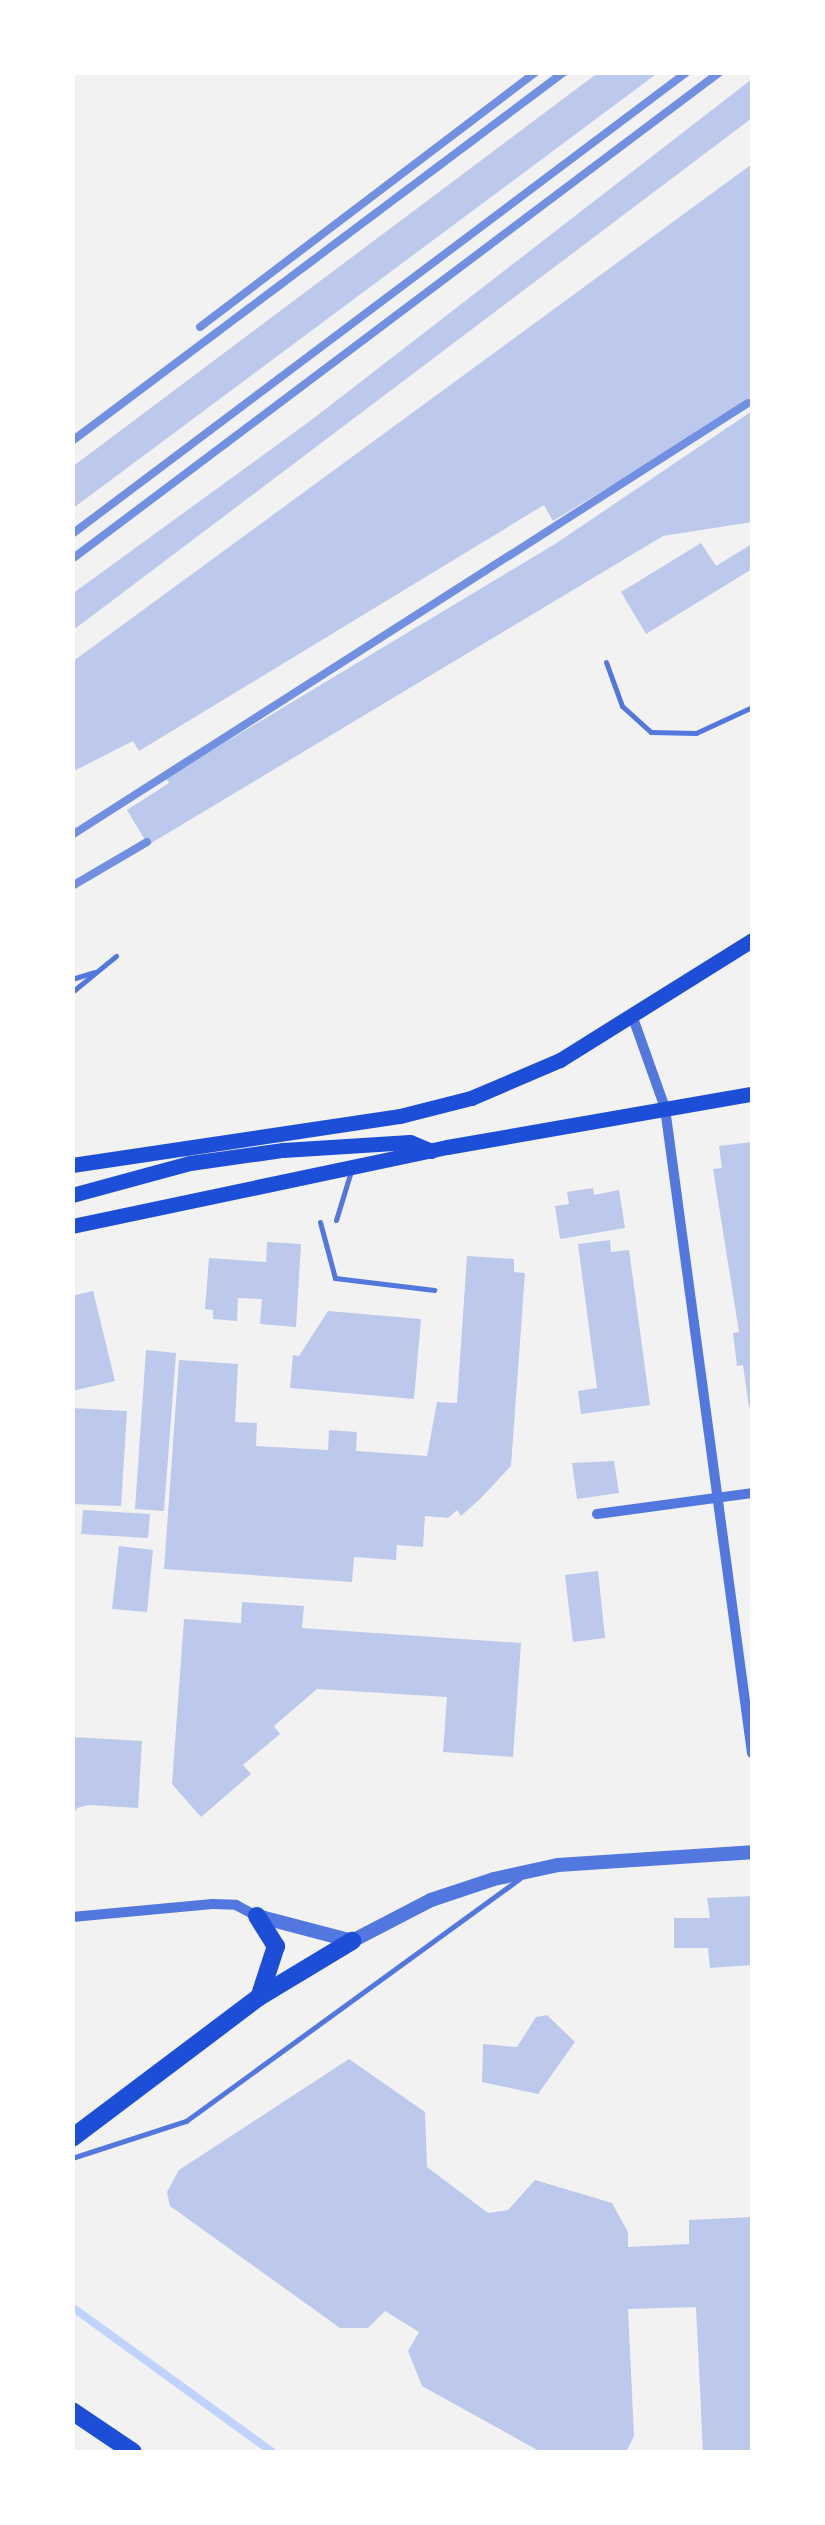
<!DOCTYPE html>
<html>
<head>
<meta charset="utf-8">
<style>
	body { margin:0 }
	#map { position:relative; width:825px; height:2525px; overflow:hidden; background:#f2f2f2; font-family:"Public Sans",sans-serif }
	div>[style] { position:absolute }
	.stream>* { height:8px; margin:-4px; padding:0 4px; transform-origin:4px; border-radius:4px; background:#bfd3fe }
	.building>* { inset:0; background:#bdc9ec }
	.service>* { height:5px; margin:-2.5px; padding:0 2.5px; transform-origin:2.5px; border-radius:2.5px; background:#5277de }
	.minor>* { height:10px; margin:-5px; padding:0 5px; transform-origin:5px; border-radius:5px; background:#5277de }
	.tertiary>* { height:14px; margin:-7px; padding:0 7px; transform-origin:7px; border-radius:7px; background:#5277de }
	.secondary>* { height:15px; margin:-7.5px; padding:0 7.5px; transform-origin:7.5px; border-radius:7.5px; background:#1d4ed8 }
	.primary>* { height:18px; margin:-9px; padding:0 9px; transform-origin:9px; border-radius:9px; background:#1d4ed8 }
	.rail>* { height:8px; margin:-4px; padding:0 4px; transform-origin:4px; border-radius:4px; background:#7290e2 }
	span { translate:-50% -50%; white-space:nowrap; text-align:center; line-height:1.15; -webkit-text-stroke:8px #fff; paint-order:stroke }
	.frame { position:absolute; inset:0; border:75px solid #fff; pointer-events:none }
</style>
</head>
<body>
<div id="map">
	<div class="stream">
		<i style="left:72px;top:2307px;width:247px;rotate:35.9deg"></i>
	</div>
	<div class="building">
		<i style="clip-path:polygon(599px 72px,659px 72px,72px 509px,72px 467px)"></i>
		<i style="clip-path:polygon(752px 79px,752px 118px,72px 631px,72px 594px,314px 418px)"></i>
		<i style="clip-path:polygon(752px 164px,752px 400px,553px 521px,544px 505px,139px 751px,133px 741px,72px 772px,72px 662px)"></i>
		<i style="clip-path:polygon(752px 411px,752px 522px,663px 536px,148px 845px,127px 810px,169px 783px,166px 778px,555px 544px)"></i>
		<i style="clip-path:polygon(701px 543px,716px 566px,752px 544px,752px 569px,646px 634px,621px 592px)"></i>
		<i style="clip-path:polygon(752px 1142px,752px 1406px,749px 1407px,743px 1365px,737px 1366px,733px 1333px,739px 1332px,713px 1169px,722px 1168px,719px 1146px)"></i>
		<i style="clip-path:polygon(593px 1188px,594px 1195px,619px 1190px,625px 1228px,560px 1239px,555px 1206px,569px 1204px,567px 1192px)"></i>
		<i style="clip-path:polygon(610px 1240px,611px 1252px,629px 1250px,650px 1405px,581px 1414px,578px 1391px,597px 1388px,578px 1244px)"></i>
		<i style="clip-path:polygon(267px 1242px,301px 1244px,296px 1327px,260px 1324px,262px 1299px,238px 1298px,237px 1321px,213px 1319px,213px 1310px,205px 1309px,209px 1258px,266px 1262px)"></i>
		<i style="clip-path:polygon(467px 1256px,514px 1259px,514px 1272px,525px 1273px,511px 1466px,480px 1499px,461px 1516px,457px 1510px,448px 1518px,425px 1516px,423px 1547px,397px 1545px,396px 1560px,354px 1557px,352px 1582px,164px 1569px,179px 1360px,238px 1364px,235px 1422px,257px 1423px,256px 1446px,328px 1450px,329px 1430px,357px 1432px,356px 1451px,427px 1456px,437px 1402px,457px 1403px)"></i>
		<i style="clip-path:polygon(93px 1291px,115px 1381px,72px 1391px,72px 1296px)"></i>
		<i style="clip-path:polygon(328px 1311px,421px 1319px,414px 1399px,290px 1388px,293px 1355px,299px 1356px)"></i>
		<i style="clip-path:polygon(146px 1350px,176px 1353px,164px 1511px,135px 1509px)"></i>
		<i style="clip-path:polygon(73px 1408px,127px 1411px,121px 1506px,72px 1504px)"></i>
		<i style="clip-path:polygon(614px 1461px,619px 1493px,577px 1499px,572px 1463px)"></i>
		<i style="clip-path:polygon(83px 1510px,150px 1514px,148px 1538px,81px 1534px)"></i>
		<i style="clip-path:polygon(119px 1546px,153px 1550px,147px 1612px,112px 1609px)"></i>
		<i style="clip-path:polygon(598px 1571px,605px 1638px,573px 1642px,565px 1575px)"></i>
		<i style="clip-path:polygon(242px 1602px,304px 1606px,302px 1628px,521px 1643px,513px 1757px,443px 1752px,447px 1697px,317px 1689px,274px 1726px,280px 1734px,243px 1765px,251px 1774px,201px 1817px,172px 1784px,184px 1619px,241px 1623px)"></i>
		<i style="clip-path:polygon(72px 1737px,142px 1741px,138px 1808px,89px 1805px,77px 1808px,72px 1819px)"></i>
		<i style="clip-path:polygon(752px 1896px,752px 1965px,710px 1968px,708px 1948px,674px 1948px,674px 1918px,710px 1918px,707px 1898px)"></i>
		<i style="clip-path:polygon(547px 2015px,575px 2042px,538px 2094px,482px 2082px,483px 2044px,517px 2047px,536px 2017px)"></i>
		<i style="clip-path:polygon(349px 2059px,425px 2112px,427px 2167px,488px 2213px,508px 2210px,535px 2180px,612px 2203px,628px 2232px,628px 2247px,689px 2244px,689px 2220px,752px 2217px,752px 2452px,703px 2452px,696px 2307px,628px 2309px,634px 2436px,626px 2452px,541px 2452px,422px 2386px,408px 2351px,419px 2332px,385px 2311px,368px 2328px,340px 2328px,170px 2206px,167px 2192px,179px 2170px)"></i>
	</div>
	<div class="service">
		<i style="left:606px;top:662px;width:47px;rotate:70deg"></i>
		<i style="left:622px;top:706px;width:39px;rotate:42deg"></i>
		<i style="left:651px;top:732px;width:45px;rotate:1.3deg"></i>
		<i style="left:696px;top:733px;width:62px;rotate:-24.9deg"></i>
		<i style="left:72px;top:979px;width:24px;rotate:-17deg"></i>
		<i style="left:72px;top:992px;width:57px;rotate:-39.3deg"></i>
		<i style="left:336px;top:1220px;width:51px;rotate:-73deg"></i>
		<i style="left:320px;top:1222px;width:58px;rotate:75deg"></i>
		<i style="left:335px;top:1278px;width:100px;rotate:6.9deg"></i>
		<i style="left:72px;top:2158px;width:120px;rotate:-18deg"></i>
		<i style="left:186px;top:2121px;width:412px;rotate:-36deg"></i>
	</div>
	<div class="minor">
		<i style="left:633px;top:1018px;width:96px;rotate:70.4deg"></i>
		<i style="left:665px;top:1108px;width:651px;rotate:82.32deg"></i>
		<i style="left:597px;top:1514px;width:156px;rotate:-7.7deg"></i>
		<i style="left:72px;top:1917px;width:141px;rotate:-5.3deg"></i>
		<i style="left:212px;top:1904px;width:24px;rotate:2deg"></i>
		<i style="left:236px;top:1905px;width:24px;rotate:28deg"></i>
	</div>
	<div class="tertiary">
		<i style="left:257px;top:1916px;width:98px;rotate:14.7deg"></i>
		<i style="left:352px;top:1941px;width:89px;rotate:-27.4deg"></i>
		<i style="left:431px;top:1900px;width:66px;rotate:-18.4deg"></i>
		<i style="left:494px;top:1879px;width:66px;rotate:-12.3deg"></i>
		<i style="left:558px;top:1865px;width:194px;rotate:-3.8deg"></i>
	</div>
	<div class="secondary">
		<i style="left:72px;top:1165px;width:332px;rotate:-8.5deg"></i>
		<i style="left:400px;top:1116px;width:73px;rotate:-14.2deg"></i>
		<i style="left:471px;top:1098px;width:97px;rotate:-23.1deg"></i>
		<i style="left:560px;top:1060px;width:226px;rotate:-32deg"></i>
		<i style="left:72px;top:1195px;width:122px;rotate:-15.2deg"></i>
		<i style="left:190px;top:1163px;width:94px;rotate:-8deg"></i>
		<i style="left:283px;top:1150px;width:127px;rotate:-3.6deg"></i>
		<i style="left:410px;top:1142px;width:23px;rotate:23deg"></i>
		<i style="left:72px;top:1226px;width:383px;rotate:-11.9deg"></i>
		<i style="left:447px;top:1147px;width:310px;rotate:-9.9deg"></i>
	</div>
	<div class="primary">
		<i style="left:257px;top:1916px;width:36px;rotate:58deg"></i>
		<i style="left:276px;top:1946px;width:48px;rotate:108.1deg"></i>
		<i style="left:72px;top:2138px;width:234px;rotate:-37deg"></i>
		<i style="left:259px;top:1997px;width:109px;rotate:-31.1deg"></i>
		<i style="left:72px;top:2411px;width:73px;rotate:33.9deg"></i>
	</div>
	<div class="rail">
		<i style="left:200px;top:327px;width:422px;rotate:-37.2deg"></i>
		<i style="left:72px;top:441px;width:615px;rotate:-36.87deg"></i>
		<i style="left:72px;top:534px;width:769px;rotate:-36.91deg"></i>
		<i style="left:72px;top:559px;width:811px;rotate:-36.93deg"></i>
		<i style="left:72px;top:835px;width:802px;rotate:-32.58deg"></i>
		<i style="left:72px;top:886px;width:87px;rotate:-30.4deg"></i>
	</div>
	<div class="frame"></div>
</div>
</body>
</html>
